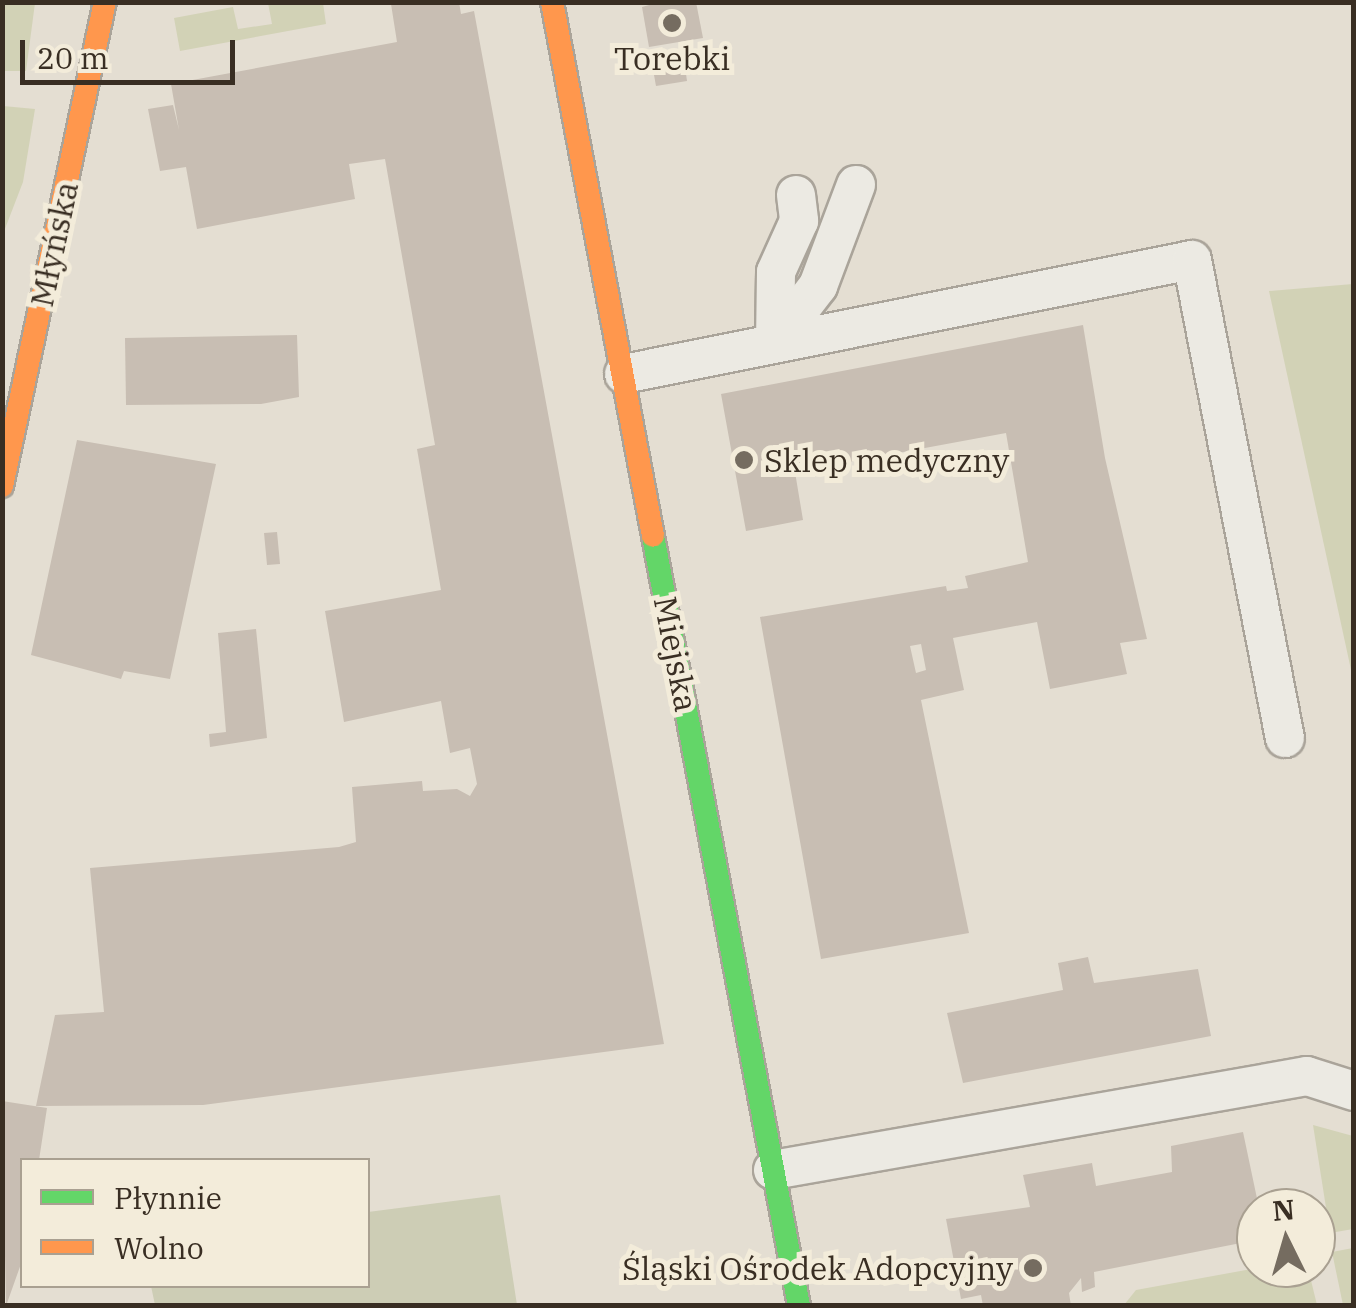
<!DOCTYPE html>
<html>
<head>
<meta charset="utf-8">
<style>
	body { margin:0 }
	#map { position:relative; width:1356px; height:1308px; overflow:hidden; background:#e4ded2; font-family:"IBM Plex Serif",serif }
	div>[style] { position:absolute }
	.green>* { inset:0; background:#d2d2b6 }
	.cemetery>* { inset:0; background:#cdcdb5 }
	.building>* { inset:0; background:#c8beb3 }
	.roads { filter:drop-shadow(2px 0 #aaa49a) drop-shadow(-2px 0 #aaa49a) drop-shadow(0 2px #aaa49a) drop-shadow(0 -2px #aaa49a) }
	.lane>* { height:38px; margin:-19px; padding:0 19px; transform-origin:19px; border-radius:19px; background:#eceae3 }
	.fast>* { height:22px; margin:-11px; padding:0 11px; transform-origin:11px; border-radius:11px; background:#63d668 }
	.slow>* { height:22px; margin:-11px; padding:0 11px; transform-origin:11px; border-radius:11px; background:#ff974d }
	.dots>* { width:28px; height:28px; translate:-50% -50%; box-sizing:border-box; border:5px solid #f3ecda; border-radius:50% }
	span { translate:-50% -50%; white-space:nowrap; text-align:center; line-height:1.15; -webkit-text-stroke:10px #f3ecda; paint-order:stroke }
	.poi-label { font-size:32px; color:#392e23 }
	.left { translate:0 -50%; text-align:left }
	.right { translate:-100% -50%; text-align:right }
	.street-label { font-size:32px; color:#392e23 }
	.frame { position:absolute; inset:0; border:5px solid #392e23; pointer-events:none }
	.legend { position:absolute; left:20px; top:1158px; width:350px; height:130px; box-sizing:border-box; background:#f3ecda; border:2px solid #a9a091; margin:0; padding:12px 18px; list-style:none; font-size:30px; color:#392e23 }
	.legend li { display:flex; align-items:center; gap:20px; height:50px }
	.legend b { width:50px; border:2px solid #a9a091 }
	.north { position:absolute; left:1236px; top:1188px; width:100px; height:100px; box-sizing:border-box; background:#f3ecda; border:2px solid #a9a091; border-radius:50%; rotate:355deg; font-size:28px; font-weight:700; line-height:40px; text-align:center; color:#392e23 }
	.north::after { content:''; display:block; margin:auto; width:35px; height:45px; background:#756c60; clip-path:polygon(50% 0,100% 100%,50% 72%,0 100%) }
	.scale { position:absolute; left:20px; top:40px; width:215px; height:45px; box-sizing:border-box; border:5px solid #392e23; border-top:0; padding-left:12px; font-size:30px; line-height:35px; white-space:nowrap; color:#392e23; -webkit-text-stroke:8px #f3ecda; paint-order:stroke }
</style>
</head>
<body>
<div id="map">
	<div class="green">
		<i style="clip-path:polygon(3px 2px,35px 3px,26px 71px,3px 71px)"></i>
		<i style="clip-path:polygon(323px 3px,326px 24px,180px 51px,174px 18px,233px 7px,238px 29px,272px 24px,268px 3px)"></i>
		<i style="clip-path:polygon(3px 106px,35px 109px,23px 182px,3px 234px)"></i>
		<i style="clip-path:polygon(1353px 284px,1354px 284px,1353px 679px,1269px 291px)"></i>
		<i style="clip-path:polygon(1313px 1125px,1353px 1136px,1353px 1229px,1330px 1233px)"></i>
		<i style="clip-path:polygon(1353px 1248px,1353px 1305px,1343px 1305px,1332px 1252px)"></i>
		<i style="clip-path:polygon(1257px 1268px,1308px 1268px,1317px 1305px,1124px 1305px,1136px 1290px)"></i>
	</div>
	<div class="cemetery">
		<i style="clip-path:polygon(500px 1195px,517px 1305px,155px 1305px,151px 1286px,368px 1286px,368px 1212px)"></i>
	</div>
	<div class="building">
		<i style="clip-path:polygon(459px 2px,461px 14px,474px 11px,664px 1044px,203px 1105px,36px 1106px,55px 1015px,104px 1012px,90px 868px,339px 847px,356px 842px,352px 787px,422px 781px,423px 791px,457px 789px,470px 796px,477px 784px,470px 748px,450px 753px,441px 701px,344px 722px,325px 611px,441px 590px,417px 449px,435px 445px,385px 159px,349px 164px,355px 199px,197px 229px,186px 167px,160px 171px,148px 109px,173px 105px,179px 130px,171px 84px,397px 42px,391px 4px)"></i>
		<i style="clip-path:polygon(660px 2px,696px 2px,703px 38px,649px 47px,642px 7px)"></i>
		<i style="clip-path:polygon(684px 59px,687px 81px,656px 86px,652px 64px)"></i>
		<i style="clip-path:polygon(evenodd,1083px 325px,1105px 458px,1147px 639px,1120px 643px,1127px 674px,1050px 689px,1037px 622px,953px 638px,964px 690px,921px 700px,969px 933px,821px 959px,760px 617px,946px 586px,947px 591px,968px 588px,965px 576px,1028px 562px,1006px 433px,795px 472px,803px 520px,746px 531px,721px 394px,1083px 325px,921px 644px,926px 670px,916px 673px,910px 646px,921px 644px)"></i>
		<i style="clip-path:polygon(297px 335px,299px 397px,261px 404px,126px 405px,125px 338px)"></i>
		<i style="clip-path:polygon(77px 440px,216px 464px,170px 679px,124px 671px,121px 679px,31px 655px)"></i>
		<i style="clip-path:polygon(277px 532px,280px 564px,267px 565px,264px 533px)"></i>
		<i style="clip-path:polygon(256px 629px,267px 738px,210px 747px,209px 734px,226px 732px,218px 633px)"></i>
		<i style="clip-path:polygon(1088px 957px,1094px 983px,1198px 969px,1211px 1036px,963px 1083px,947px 1013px,1063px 990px,1058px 963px)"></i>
		<i style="clip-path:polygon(2px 1101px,47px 1108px,39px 1160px,22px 1160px,22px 1261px,6px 1306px)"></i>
		<i style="clip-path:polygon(1243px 1132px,1259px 1208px,1256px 1240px,1094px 1272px,1095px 1287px,1082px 1292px,1081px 1278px,1069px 1293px,1071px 1306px,983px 1306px,981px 1295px,961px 1299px,946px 1219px,1030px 1207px,1023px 1175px,1092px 1163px,1096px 1186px,1172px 1172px,1171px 1146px)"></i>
	</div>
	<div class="roads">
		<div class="lane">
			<i style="left:796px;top:195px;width:26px;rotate:83deg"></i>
			<i style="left:799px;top:221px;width:56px;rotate:114.3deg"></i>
			<i style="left:776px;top:272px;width:70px;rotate:90.8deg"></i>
			<i style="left:775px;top:342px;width:71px;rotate:-52.5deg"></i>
			<i style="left:818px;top:286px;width:108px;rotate:-69.4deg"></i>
			<i style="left:624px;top:374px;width:579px;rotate:-11.35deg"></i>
			<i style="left:1192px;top:260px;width:487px;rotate:79deg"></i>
			<i style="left:773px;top:1170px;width:542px;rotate:-9.98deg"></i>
			<i style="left:1307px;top:1076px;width:49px;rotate:17.7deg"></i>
		</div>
		<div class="fast">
			<i style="left:653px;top:536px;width:784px;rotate:79.26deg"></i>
		</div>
		<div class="slow">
			<i style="left:552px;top:2px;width:543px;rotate:79.29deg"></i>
			<i style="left:2px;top:486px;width:495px;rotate:-78deg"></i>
		</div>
	</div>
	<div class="dots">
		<i style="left:672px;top:23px;background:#756c60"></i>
		<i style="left:744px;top:460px;background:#756c60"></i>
		<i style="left:1033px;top:1268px;background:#756c60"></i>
	</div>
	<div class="poi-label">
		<span style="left:672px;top:58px">Torebki</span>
		<span class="left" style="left:764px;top:460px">Sklep medyczny</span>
		<span class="right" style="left:1013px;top:1268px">Śląski Ośrodek Adopcyjny</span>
	</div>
	<div class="street-label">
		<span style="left:54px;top:244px;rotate:-78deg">Młyńska</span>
		<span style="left:676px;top:654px;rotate:79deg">Miejska</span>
	</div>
	<div class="frame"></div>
	<ul class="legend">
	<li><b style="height:12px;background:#63d668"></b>Płynnie</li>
	<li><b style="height:12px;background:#ff974d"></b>Wolno</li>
	</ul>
	<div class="north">N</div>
	<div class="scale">20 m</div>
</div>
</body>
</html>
